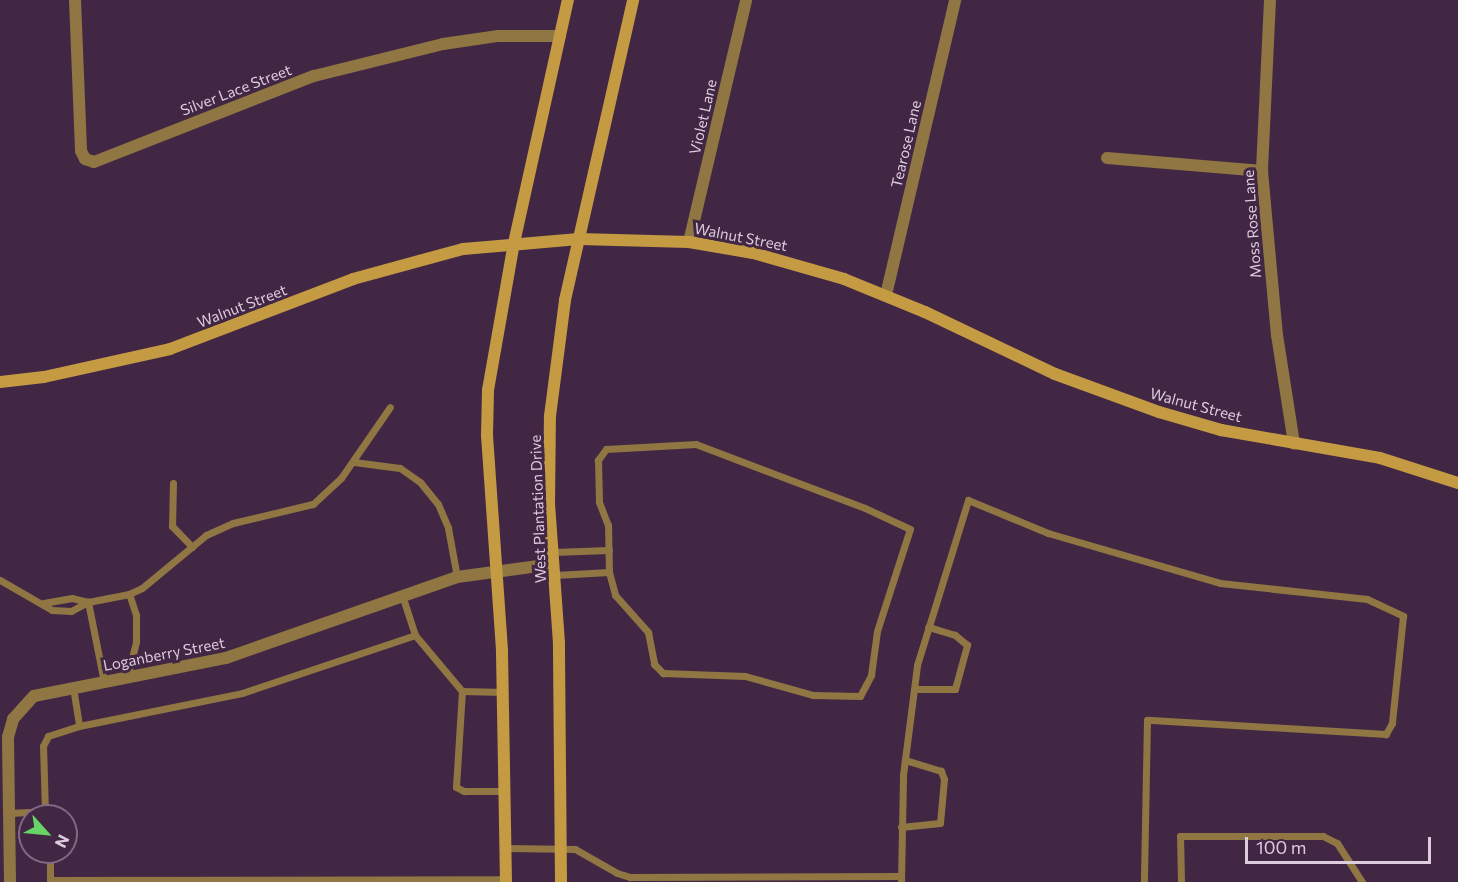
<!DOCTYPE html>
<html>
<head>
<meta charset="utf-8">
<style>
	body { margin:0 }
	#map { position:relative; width:1458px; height:882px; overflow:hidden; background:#422745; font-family:Commissioner,sans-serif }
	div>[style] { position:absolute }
	.lane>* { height:7px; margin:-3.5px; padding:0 3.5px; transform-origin:3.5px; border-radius:3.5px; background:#8f7642 }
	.street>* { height:12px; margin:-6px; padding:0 6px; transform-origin:6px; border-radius:6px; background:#8f7642 }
	.secondary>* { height:12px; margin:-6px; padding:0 6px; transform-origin:6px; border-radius:6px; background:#c49a43 }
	span { translate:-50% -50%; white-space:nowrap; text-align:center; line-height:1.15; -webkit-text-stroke:6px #422745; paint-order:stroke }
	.street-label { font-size:15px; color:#ddcbde }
	.north { position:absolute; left:18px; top:804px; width:60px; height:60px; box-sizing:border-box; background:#422745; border:2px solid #806982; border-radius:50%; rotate:117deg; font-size:16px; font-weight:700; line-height:24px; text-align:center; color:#ddcbde }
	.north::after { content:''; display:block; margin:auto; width:21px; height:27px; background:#67d465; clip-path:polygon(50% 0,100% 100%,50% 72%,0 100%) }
	.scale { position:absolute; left:1245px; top:837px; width:186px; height:27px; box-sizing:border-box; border:3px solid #ddcbde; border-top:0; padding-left:8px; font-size:18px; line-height:21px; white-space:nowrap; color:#ddcbde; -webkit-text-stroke:4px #422745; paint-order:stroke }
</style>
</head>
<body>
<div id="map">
	<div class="lane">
		<i style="left:354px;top:462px;width:46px;rotate:7.4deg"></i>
		<i style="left:400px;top:468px;width:24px;rotate:35deg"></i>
		<i style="left:420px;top:482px;width:28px;rotate:51deg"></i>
		<i style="left:438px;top:504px;width:26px;rotate:67deg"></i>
		<i style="left:448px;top:528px;width:50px;rotate:79.6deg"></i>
		<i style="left:173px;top:483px;width:43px;rotate:91.3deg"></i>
		<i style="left:172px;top:526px;width:29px;rotate:46deg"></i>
		<i style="left:553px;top:552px;width:56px;rotate:-2deg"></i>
		<i style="left:555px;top:575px;width:54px;rotate:-3.2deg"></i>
		<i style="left:609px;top:572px;width:24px;rotate:75deg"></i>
		<i style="left:615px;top:595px;width:50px;rotate:48.3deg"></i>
		<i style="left:648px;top:632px;width:33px;rotate:79deg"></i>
		<i style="left:654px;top:664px;width:13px;rotate:45deg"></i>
		<i style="left:663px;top:673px;width:82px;rotate:2.1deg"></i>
		<i style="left:745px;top:676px;width:71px;rotate:15.6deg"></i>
		<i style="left:813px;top:695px;width:47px;rotate:1.2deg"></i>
		<i style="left:860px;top:696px;width:24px;rotate:-62deg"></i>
		<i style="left:871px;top:675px;width:44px;rotate:-82.2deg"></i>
		<i style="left:877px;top:631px;width:107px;rotate:-72.1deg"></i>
		<i style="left:910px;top:529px;width:50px;rotate:-155deg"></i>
		<i style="left:865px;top:508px;width:181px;rotate:-159.3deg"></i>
		<i style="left:696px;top:444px;width:90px;rotate:176.8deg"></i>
		<i style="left:606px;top:449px;width:14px;rotate:126deg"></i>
		<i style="left:598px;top:460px;width:42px;rotate:88.6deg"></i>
		<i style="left:599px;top:502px;width:25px;rotate:69deg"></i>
		<i style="left:608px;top:525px;width:47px;rotate:88.8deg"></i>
		<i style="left:0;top:580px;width:60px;rotate:30deg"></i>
		<i style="left:52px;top:610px;width:19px;rotate:3deg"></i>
		<i style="left:71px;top:611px;width:19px;rotate:-28deg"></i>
		<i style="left:88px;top:602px;width:16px;rotate:-166deg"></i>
		<i style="left:72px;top:598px;width:29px;rotate:170deg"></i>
		<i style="left:415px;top:635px;width:73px;rotate:50deg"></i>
		<i style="left:127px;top:678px;width:38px;rotate:-76deg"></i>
		<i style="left:136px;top:641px;width:26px;rotate:-90deg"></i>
		<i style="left:136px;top:615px;width:22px;rotate:-108deg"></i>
		<i style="left:104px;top:682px;width:82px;rotate:-101.3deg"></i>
		<i style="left:88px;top:602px;width:42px;rotate:-11deg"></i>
		<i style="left:129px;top:594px;width:14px;rotate:-25deg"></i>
		<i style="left:142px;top:588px;width:83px;rotate:-39.6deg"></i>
		<i style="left:206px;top:535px;width:30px;rotate:-24deg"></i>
		<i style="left:233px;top:523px;width:82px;rotate:-13.4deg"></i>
		<i style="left:313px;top:504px;width:38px;rotate:-43deg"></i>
		<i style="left:341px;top:478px;width:86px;rotate:-55.4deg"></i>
		<i style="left:73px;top:687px;width:39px;rotate:81deg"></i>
		<i style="left:914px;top:689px;width:41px"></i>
		<i style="left:955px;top:689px;width:46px;rotate:-74.7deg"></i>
		<i style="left:967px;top:645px;width:16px;rotate:-140deg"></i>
		<i style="left:955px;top:635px;width:28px;rotate:-163deg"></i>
		<i style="left:503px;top:692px;width:41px;rotate:-178.6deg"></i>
		<i style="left:462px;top:691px;width:96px;rotate:93.6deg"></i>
		<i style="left:456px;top:787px;width:9px;rotate:27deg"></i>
		<i style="left:464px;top:791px;width:41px"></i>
		<i style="left:45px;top:812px;width:66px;rotate:-91.7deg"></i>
		<i style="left:43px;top:746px;width:11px;rotate:-63deg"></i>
		<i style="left:48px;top:736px;width:33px;rotate:-18deg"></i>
		<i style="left:79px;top:726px;width:166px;rotate:-11.4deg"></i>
		<i style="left:242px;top:693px;width:182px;rotate:-18.5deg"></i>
		<i style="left:415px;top:635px;width:38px;rotate:-108deg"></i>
		<i style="left:9px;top:813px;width:40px;rotate:-2.9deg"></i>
		<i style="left:49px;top:811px;width:5px;rotate:90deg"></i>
		<i style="left:901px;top:827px;width:39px;rotate:-6deg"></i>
		<i style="left:940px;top:823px;width:44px;rotate:-84.8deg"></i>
		<i style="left:944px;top:779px;width:9px;rotate:-111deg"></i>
		<i style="left:941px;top:771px;width:38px;rotate:-163deg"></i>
		<i style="left:505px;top:848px;width:70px;rotate:0.8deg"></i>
		<i style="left:575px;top:849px;width:48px;rotate:29.7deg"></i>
		<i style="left:617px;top:873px;width:14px;rotate:17deg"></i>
		<i style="left:630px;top:877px;width:271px;rotate:-0.2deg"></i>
		<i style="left:50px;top:852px;width:28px;rotate:90deg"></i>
		<i style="left:50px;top:880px;width:456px;rotate:-0.1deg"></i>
		<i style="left:901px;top:882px;width:107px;rotate:-88.9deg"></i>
		<i style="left:903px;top:775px;width:111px;rotate:-82.7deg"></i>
		<i style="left:917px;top:665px;width:173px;rotate:-72.8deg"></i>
		<i style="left:968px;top:500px;width:87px;rotate:22.4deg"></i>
		<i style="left:1048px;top:533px;width:179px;rotate:16.2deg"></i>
		<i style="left:1220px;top:583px;width:148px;rotate:6.2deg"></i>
		<i style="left:1367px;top:599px;width:40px;rotate:25deg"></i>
		<i style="left:1403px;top:616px;width:108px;rotate:95.9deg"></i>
		<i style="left:1392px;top:723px;width:13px;rotate:119deg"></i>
		<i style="left:1386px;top:734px;width:239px;rotate:-176.6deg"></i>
		<i style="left:1147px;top:720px;width:162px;rotate:91.1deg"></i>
		<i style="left:1181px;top:882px;width:46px;rotate:-91.2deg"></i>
		<i style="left:1180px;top:836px;width:143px"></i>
		<i style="left:1323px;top:836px;width:16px;rotate:27deg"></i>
		<i style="left:1337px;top:843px;width:46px;rotate:57.3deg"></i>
	</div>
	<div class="street">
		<i style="left:75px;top:0;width:151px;rotate:87.7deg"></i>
		<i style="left:81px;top:151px;width:9px;rotate:63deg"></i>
		<i style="left:85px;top:159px;width:9px;rotate:18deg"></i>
		<i style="left:94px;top:162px;width:236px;rotate:-21.4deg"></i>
		<i style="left:314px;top:76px;width:133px;rotate:-13.9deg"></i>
		<i style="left:443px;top:44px;width:56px;rotate:-8.3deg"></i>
		<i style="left:498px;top:36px;width:62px"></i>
		<i style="left:1270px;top:0;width:171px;rotate:92.7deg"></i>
		<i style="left:1262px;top:171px;width:165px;rotate:84.8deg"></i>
		<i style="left:1277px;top:335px;width:110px;rotate:81.1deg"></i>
		<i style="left:1107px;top:158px;width:156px;rotate:4.8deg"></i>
		<i style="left:689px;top:242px;width:249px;rotate:-76.7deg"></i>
		<i style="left:886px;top:295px;width:303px;rotate:-76.8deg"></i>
		<i style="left:10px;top:882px;width:145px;rotate:-90.8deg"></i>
		<i style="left:8px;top:737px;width:19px;rotate:-74deg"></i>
		<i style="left:13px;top:719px;width:31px;rotate:-48deg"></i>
		<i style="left:34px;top:696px;width:196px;rotate:-11.2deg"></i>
		<i style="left:226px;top:658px;width:245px;rotate:-19.3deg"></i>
		<i style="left:457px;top:577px;width:97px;rotate:-7.7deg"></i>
	</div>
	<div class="secondary">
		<i style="left:0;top:382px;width:44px;rotate:-6.5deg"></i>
		<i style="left:44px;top:377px;width:129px;rotate:-12.5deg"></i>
		<i style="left:170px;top:349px;width:196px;rotate:-20.9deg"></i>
		<i style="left:353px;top:279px;width:114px;rotate:-15.3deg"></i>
		<i style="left:463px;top:249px;width:116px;rotate:-4.9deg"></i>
		<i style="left:579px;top:239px;width:110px;rotate:1.6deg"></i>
		<i style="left:689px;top:242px;width:65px;rotate:9.8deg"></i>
		<i style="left:753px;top:253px;width:95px;rotate:15.9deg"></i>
		<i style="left:844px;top:279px;width:87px;rotate:22.2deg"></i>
		<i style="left:925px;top:312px;width:144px;rotate:25.5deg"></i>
		<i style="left:1055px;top:374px;width:111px;rotate:20.1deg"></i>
		<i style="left:1159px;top:412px;width:65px;rotate:16.2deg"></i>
		<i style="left:1221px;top:430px;width:161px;rotate:10deg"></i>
		<i style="left:1380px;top:458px;width:82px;rotate:17.8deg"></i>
		<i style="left:506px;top:882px;width:232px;rotate:-91deg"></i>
		<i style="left:502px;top:650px;width:216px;rotate:-94deg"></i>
		<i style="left:487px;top:435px;width:45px;rotate:-88.7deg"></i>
		<i style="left:488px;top:390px;width:149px;rotate:-80deg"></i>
		<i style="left:514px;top:243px;width:249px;rotate:-77.5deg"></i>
		<i style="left:561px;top:882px;width:239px;rotate:-90.5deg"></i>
		<i style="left:559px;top:643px;width:138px;rotate:-94.1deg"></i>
		<i style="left:549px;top:505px;width:89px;rotate:-89.4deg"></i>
		<i style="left:550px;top:416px;width:117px;rotate:-82.6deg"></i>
		<i style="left:565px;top:300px;width:308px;rotate:-77.2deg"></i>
	</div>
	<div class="street-label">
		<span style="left:236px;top:90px;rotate:-21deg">Silver Lace Street</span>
		<span style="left:703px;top:117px;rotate:-77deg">Violet Lane</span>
		<span style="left:906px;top:144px;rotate:-77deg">Tearose Lane</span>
		<span style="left:1252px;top:224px;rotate:-94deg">Moss Rose Lane</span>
		<span style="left:741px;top:237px;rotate:11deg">Walnut Street</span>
		<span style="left:242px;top:306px;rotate:-21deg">Walnut Street</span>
		<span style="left:1196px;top:405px;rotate:15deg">Walnut Street</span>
		<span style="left:538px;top:509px;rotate:-92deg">West Plantation Drive</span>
		<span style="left:164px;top:654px;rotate:-11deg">Loganberry Street</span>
	</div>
	<div class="north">N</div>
	<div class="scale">100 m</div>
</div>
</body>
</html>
